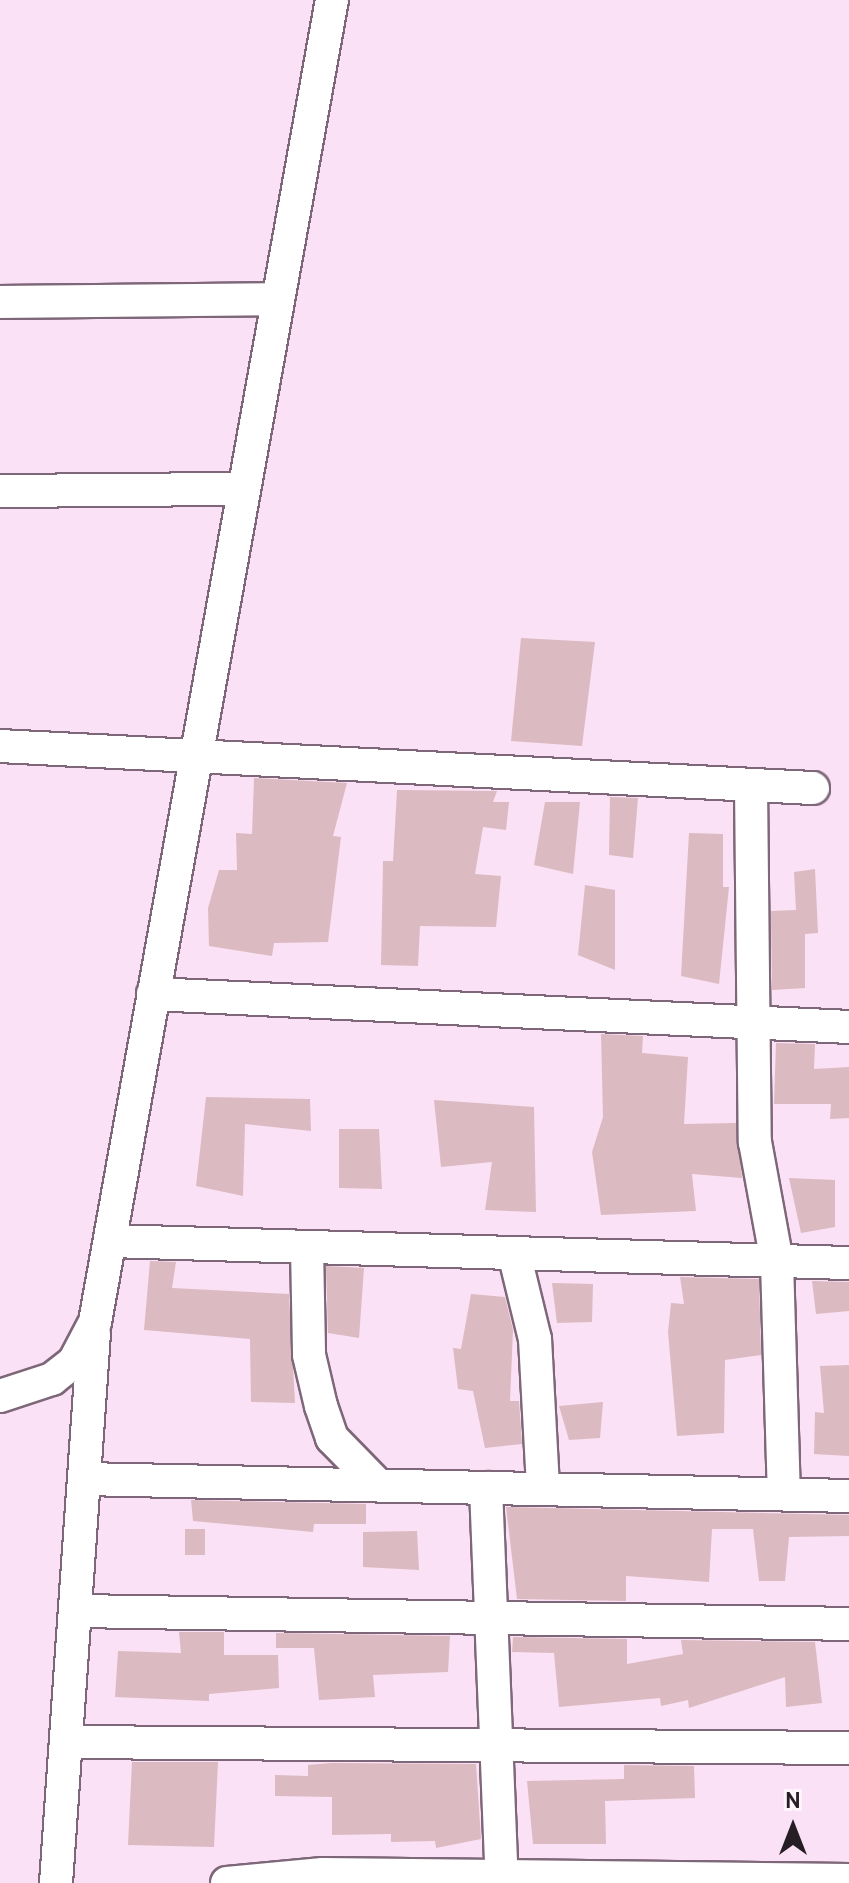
<!DOCTYPE html>
<html>
<head>
<meta charset="utf-8">
<style>
	body { margin:0 }
	#map { position:relative; width:849px; height:1883px; overflow:hidden; background:#fbe1f5; font-family:Overpass,sans-serif }
	div>[style] { position:absolute }
	.building>* { inset:0; background:#dbbac1 }
	.roads { filter:drop-shadow(2px 0 #7d6778) drop-shadow(-2px 0 #7d6778) drop-shadow(0 2px #7d6778) drop-shadow(0 -2px #7d6778) }
	.minor>* { height:32px; margin:-16px; padding:0 16px; transform-origin:16px; border-radius:16px; background:#fff }
	span { translate:-50% -50%; white-space:nowrap; text-align:center; line-height:1.15; -webkit-text-stroke:8px #fef4fc; paint-order:stroke }
	.north { position:absolute; left:753px; top:1787px; width:80px; height:80px; -webkit-text-stroke:6px #fef4fc; paint-order:stroke; rotate:0deg; font-size:22px; font-weight:700; line-height:32px; text-align:center; color:#271d25 }
	.north::after { content:''; display:block; margin:auto; width:28px; height:36px; background:#271d25; clip-path:polygon(50% 0,100% 100%,50% 72%,0 100%) }
</style>
</head>
<body>
<div id="map">
	<div class="building">
		<i style="clip-path:polygon(521px 638px,595px 642px,582px 746px,511px 741px)"></i>
		<i style="clip-path:polygon(254px 778px,347px 783px,333px 836px,341px 837px,328px 942px,274px 943px,272px 956px,209px 946px,208px 908px,219px 870px,237px 870px,236px 833px,252px 834px)"></i>
		<i style="clip-path:polygon(397px 790px,497px 791px,493px 802px,509px 802px,506px 830px,483px 827px,475px 874px,501px 876px,496px 927px,420px 926px,418px 966px,381px 965px,383px 861px,393px 861px)"></i>
		<i style="clip-path:polygon(610px 797px,638px 798px,633px 858px,609px 855px)"></i>
		<i style="clip-path:polygon(545px 802px,580px 802px,573px 874px,534px 865px)"></i>
		<i style="clip-path:polygon(689px 833px,723px 834px,723px 887px,729px 887px,719px 984px,681px 976px)"></i>
		<i style="clip-path:polygon(815px 869px,818px 933px,805px 934px,805px 988px,772px 990px,771px 911px,796px 910px,794px 872px)"></i>
		<i style="clip-path:polygon(585px 885px,615px 890px,615px 970px,578px 955px)"></i>
		<i style="clip-path:polygon(601px 1034px,643px 1036px,642px 1053px,688px 1057px,684px 1124px,736px 1123px,742px 1178px,692px 1174px,696px 1211px,601px 1215px,592px 1152px,603px 1117px)"></i>
		<i style="clip-path:polygon(776px 1043px,815px 1044px,814px 1069px,849px 1067px,849px 1118px,830px 1119px,831px 1104px,774px 1104px)"></i>
		<i style="clip-path:polygon(206px 1097px,310px 1099px,311px 1131px,245px 1124px,243px 1196px,196px 1186px)"></i>
		<i style="clip-path:polygon(434px 1100px,534px 1107px,536px 1212px,485px 1210px,492px 1162px,441px 1167px)"></i>
		<i style="clip-path:polygon(339px 1129px,379px 1129px,382px 1189px,339px 1188px)"></i>
		<i style="clip-path:polygon(789px 1178px,835px 1180px,835px 1227px,801px 1233px)"></i>
		<i style="clip-path:polygon(150px 1261px,176px 1262px,172px 1288px,289px 1294px,295px 1403px,251px 1402px,250px 1339px,144px 1330px)"></i>
		<i style="clip-path:polygon(326px 1266px,364px 1268px,359px 1338px,328px 1333px)"></i>
		<i style="clip-path:polygon(680px 1277px,759px 1279px,761px 1355px,725px 1360px,724px 1433px,677px 1436px,668px 1332px,671px 1303px,684px 1304px)"></i>
		<i style="clip-path:polygon(812px 1281px,849px 1282px,849px 1311px,816px 1314px)"></i>
		<i style="clip-path:polygon(552px 1283px,593px 1284px,592px 1322px,557px 1323px)"></i>
		<i style="clip-path:polygon(471px 1294px,505px 1297px,513px 1330px,510px 1401px,519px 1401px,522px 1444px,485px 1448px,473px 1391px,458px 1389px,453px 1348px,461px 1349px)"></i>
		<i style="clip-path:polygon(849px 1365px,849px 1456px,814px 1454px,815px 1412px,824px 1413px,820px 1366px)"></i>
		<i style="clip-path:polygon(603px 1402px,600px 1438px,569px 1440px,559px 1406px)"></i>
		<i style="clip-path:polygon(191px 1500px,366px 1504px,366px 1524px,314px 1524px,313px 1532px,193px 1521px)"></i>
		<i style="clip-path:polygon(506px 1507px,849px 1515px,849px 1536px,789px 1537px,785px 1581px,759px 1581px,753px 1529px,712px 1529px,709px 1582px,626px 1576px,626px 1601px,517px 1599px)"></i>
		<i style="clip-path:polygon(185px 1529px,205px 1529px,205px 1555px,185px 1555px)"></i>
		<i style="clip-path:polygon(417px 1531px,419px 1570px,363px 1567px,363px 1532px)"></i>
		<i style="clip-path:polygon(179px 1632px,224px 1632px,224px 1655px,278px 1655px,279px 1688px,209px 1694px,209px 1701px,115px 1697px,118px 1651px,181px 1653px)"></i>
		<i style="clip-path:polygon(276px 1633px,450px 1636px,448px 1672px,373px 1675px,375px 1697px,319px 1700px,314px 1648px,276px 1648px)"></i>
		<i style="clip-path:polygon(513px 1637px,627px 1639px,627px 1664px,683px 1654px,681px 1640px,815px 1642px,822px 1703px,786px 1707px,785px 1677px,689px 1708px,688px 1700px,661px 1706px,660px 1698px,559px 1707px,554px 1653px,512px 1652px)"></i>
		<i style="clip-path:polygon(132px 1762px,218px 1762px,214px 1847px,128px 1845px)"></i>
		<i style="clip-path:polygon(331px 1763px,476px 1764px,481px 1839px,436px 1848px,435px 1841px,391px 1842px,391px 1834px,332px 1835px,332px 1797px,275px 1796px,275px 1775px,308px 1776px,308px 1765px)"></i>
		<i style="clip-path:polygon(624px 1765px,694px 1766px,695px 1798px,605px 1801px,606px 1844px,533px 1844px,527px 1781px,624px 1779px)"></i>
	</div>
	<div class="roads">
		<div class="minor">
			<i style="left:0;top:302px;width:277px;rotate:-0.6deg"></i>
			<i style="left:0;top:491px;width:242px;rotate:-0.5deg"></i>
			<i style="left:0;top:746px;width:814px;rotate:2.96deg"></i>
			<i style="left:751px;top:785px;width:357px;rotate:89.4deg"></i>
			<i style="left:755px;top:1142px;width:122px;rotate:79.6deg"></i>
			<i style="left:777px;top:1262px;width:231px;rotate:88.3deg"></i>
			<i style="left:153px;top:994px;width:697px;rotate:2.71deg"></i>
			<i style="left:110px;top:1241px;width:739px;rotate:1.71deg"></i>
			<i style="left:307px;top:1247px;width:108px;rotate:88.9deg"></i>
			<i style="left:309px;top:1355px;width:52px;rotate:76.8deg"></i>
			<i style="left:321px;top:1406px;width:34px;rotate:71deg"></i>
			<i style="left:332px;top:1438px;width:66px;rotate:45.6deg"></i>
			<i style="left:514px;top:1253px;width:89px;rotate:76.3deg"></i>
			<i style="left:535px;top:1339px;width:150px;rotate:86.9deg"></i>
			<i style="left:0;top:1396px;width:55px;rotate:-18.1deg"></i>
			<i style="left:52px;top:1379px;width:28px;rotate:-38deg"></i>
			<i style="left:74px;top:1362px;width:45px;rotate:-62.3deg"></i>
			<i style="left:95px;top:1322px;width:1343px;rotate:-79.84deg"></i>
			<i style="left:84px;top:1479px;width:765px;rotate:1.27deg"></i>
			<i style="left:486px;top:1488px;width:395px;rotate:87.7deg"></i>
			<i style="left:77px;top:1611px;width:772px;rotate:0.96deg"></i>
			<i style="left:68px;top:1742px;width:781px;rotate:0.44deg"></i>
			<i style="left:56px;top:1883px;width:551px;rotate:-86.05deg"></i>
			<i style="left:227px;top:1883px;width:96px;rotate:-5.4deg"></i>
			<i style="left:323px;top:1874px;width:526px;rotate:0.65deg"></i>
		</div>
	</div>
	<div class="north">N</div>
</div>
</body>
</html>
